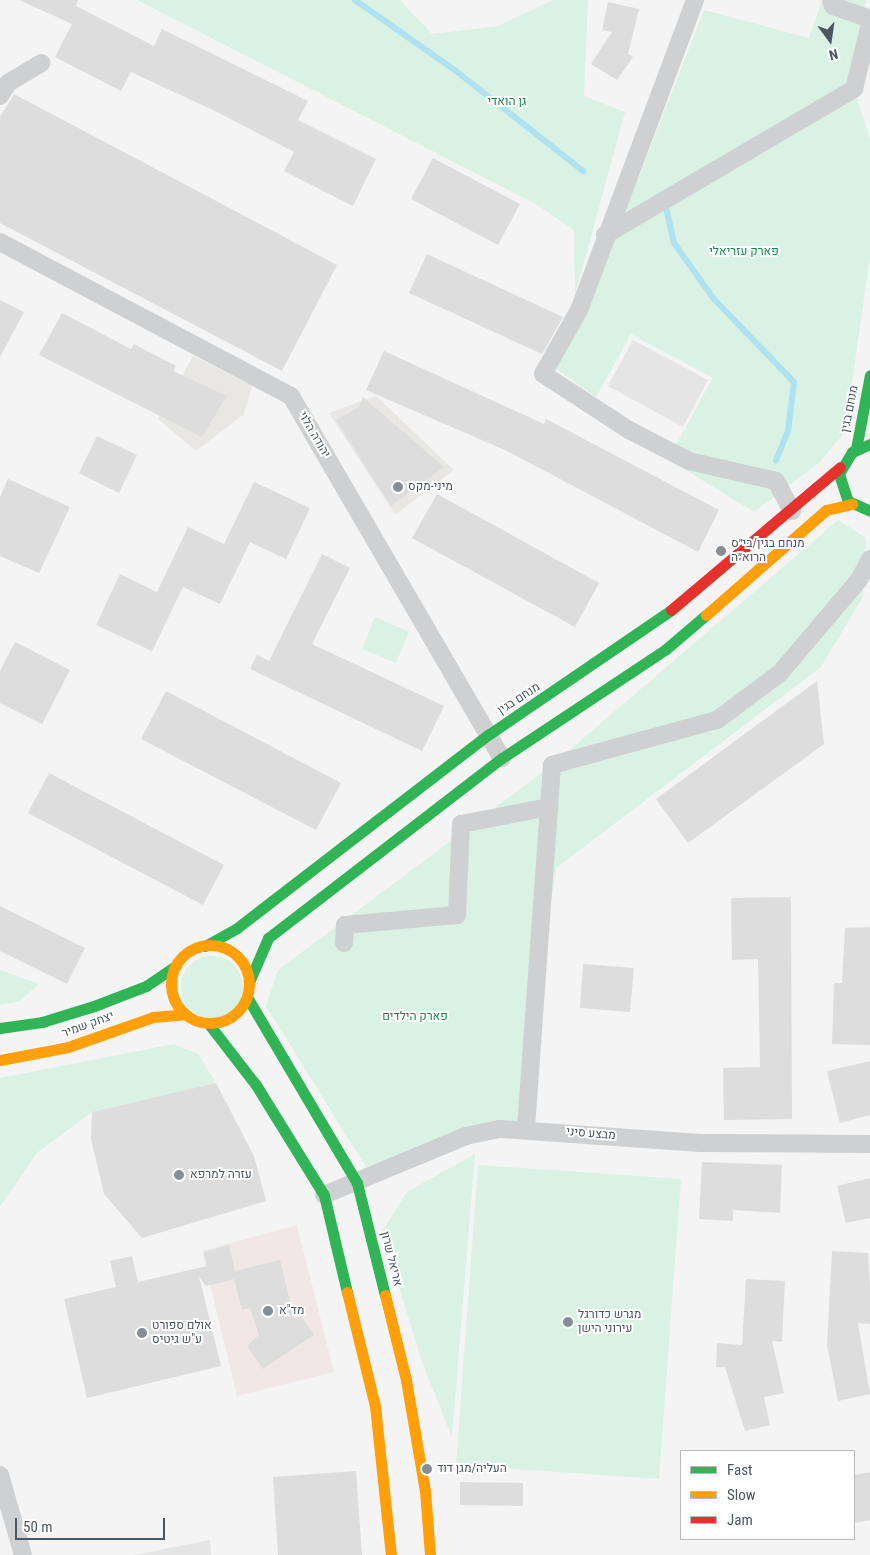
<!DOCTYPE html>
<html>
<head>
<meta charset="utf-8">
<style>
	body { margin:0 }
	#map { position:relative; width:870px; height:1555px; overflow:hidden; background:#f4f4f4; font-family:"Roboto Condensed",Heebo,sans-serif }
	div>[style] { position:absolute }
	.commercial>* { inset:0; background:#e8e7e3 }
	.education>* { inset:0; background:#e6e5e6 }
	.medical>* { inset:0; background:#f1e7e6 }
	.green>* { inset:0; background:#d9f2e3 }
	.round { border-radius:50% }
	.stream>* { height:6px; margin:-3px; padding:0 3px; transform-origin:3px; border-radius:3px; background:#aee2f0 }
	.building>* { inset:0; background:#ddddde }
	.street>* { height:18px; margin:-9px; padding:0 9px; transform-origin:9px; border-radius:9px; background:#ced0d2 }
	.fast>* { height:11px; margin:-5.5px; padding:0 5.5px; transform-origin:5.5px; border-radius:5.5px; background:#30b455 }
	.slow>* { height:11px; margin:-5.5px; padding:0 5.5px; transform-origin:5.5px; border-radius:5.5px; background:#ff9f0a }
	.slow>.ring { margin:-5.5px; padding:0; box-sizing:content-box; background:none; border:11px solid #ff9f0a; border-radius:50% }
	.jam>* { height:11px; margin:-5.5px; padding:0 5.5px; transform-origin:5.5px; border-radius:5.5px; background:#e5322d }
	.dots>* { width:14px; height:14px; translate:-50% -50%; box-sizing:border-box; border:2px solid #fff; border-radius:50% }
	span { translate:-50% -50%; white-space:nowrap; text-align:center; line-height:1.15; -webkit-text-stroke:4px #fff; paint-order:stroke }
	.park-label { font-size:12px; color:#17864f }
	.street-label { font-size:12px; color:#4a5661 }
	.poi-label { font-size:12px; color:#4a5661 }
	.left { translate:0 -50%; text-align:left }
	.legend { position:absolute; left:680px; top:1450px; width:175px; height:90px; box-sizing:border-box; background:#fff; border:1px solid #b7bbc0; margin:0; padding:6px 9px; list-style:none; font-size:15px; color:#4a5661 }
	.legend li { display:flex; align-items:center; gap:10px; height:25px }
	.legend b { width:25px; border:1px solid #b7bbc0 }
	.north { position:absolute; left:805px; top:15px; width:50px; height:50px; -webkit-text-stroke:4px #fff; paint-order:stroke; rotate:166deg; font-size:14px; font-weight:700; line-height:20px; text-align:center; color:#4a5661 }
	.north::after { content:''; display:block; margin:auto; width:18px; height:22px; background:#4a5661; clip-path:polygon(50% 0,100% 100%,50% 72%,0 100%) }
	.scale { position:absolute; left:15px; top:1518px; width:150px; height:22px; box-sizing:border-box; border:2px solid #4a5661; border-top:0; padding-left:6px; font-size:15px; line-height:18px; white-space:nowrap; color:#4a5661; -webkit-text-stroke:4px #fff; paint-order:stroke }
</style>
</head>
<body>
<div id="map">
	<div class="commercial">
		<i style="clip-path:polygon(193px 356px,252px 386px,244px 414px,196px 451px,158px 419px)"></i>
		<i style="clip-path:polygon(376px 396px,454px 470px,395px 515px,329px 413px)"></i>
	</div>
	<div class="education">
		<i style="clip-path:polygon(633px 340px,708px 380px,683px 427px,608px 386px)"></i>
		<i style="clip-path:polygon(210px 1540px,211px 1555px,134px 1555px)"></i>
	</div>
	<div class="medical">
		<i style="clip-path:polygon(297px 1225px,334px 1372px,237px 1396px,202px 1251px)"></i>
	</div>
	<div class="green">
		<i style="clip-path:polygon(137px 0,400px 0,432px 34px,498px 26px,553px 0,588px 0,584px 96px,625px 112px,575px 295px,574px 230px,534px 203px)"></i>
		<i style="clip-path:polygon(822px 0,866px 0,854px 88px,870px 140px,870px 257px,845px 432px,820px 462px,754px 512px,668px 459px,713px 378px,631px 334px,596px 397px,555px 368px,595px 289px,704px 10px,809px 38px)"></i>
		<i style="clip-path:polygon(838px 520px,866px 538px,863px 597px,821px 667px,556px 868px,536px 998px,534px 1120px,471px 1129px,366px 1167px,266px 1006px,278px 970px,552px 765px)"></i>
		<i style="clip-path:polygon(375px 617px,409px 632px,396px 663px,362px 649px)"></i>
		<i class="round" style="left:181px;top:956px;width:62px;height:62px"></i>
		<i style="clip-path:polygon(0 970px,39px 984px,20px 1001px,0 1005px)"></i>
		<i style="clip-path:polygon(174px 1044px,198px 1054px,216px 1083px,92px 1112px,38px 1152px,0 1206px,0 1078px)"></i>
		<i style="clip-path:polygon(475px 1154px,452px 1437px,422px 1362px,382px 1231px,407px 1192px)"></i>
		<i style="clip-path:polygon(478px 1165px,681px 1179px,659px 1479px,456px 1465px)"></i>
	</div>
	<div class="stream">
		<i style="left:355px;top:0;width:123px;rotate:35.1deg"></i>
		<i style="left:456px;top:71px;width:162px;rotate:38.2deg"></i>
		<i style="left:665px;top:203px;width:41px;rotate:77.3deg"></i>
		<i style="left:674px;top:243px;width:69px;rotate:54.5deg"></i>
		<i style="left:714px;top:299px;width:115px;rotate:46.1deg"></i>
		<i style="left:794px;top:382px;width:49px;rotate:97deg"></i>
		<i style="left:788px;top:431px;width:32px;rotate:112deg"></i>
	</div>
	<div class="building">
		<i style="clip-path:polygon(19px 0,78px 0,76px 6px,154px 46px,162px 29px,308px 101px,298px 120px,376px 159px,353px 206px,284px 171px,294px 152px,217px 112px,131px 72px,121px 91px,55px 57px,72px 24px)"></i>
		<i style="clip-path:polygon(608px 2px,639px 9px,628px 54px,633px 57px,617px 80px,591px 64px,612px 32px,602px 30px)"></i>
		<i style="clip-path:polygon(14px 94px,337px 265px,282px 371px,0 223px,0 117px)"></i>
		<i style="clip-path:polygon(433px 158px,520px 204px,498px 245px,411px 199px)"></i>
		<i style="clip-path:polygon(427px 254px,563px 317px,542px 354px,409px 293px)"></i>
		<i style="clip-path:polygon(0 300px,24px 312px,0 357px)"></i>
		<i style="clip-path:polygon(62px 313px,131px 349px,134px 344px,176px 366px,173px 371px,227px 396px,202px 437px,39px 355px)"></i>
		<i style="clip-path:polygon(384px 351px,544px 424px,546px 419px,719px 510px,698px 552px,507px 451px,366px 390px)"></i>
		<i style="clip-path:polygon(363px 397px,444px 467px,391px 506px,336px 420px,359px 407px)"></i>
		<i style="clip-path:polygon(97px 436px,137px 455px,119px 493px,79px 473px)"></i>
		<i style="clip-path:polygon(8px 479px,70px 507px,39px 573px,0 556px,0 497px)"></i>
		<i style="clip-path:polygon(254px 482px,310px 508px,286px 559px,250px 542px,220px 604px,183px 587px,152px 651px,96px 625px,120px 574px,157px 592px,188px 527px,224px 544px)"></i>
		<i style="clip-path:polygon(437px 494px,599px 583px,575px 627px,412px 538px)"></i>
		<i style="clip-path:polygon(322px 554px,350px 568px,312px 644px,444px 706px,422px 751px,250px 669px,257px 655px,269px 661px)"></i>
		<i style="clip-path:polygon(15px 642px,70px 670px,42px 724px,0 703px,0 671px)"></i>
		<i style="clip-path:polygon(817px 681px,824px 744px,688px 843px,656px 799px)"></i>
		<i style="clip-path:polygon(166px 691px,341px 783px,316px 830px,141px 739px)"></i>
		<i style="clip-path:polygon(49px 773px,224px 865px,203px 905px,28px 813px)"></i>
		<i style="clip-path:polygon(791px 897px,792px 1119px,724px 1120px,723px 1068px,760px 1067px,758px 959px,732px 960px,731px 898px)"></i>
		<i style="clip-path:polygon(0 906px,85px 948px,67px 984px,0 951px)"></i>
		<i style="clip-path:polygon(870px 927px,870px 1045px,832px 1044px,834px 983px,842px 983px,845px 928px)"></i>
		<i style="clip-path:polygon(583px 964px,634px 968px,630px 1012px,580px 1008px)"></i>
		<i style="clip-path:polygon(870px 1061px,870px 1115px,840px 1123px,827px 1071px)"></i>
		<i style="clip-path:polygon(216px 1083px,254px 1156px,266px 1201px,142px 1238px,104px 1194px,91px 1139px,92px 1112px)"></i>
		<i style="clip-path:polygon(702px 1162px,782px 1165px,780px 1213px,733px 1210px,733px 1221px,699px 1219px)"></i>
		<i style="clip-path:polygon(870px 1178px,870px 1218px,846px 1223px,837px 1186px)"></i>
		<i style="clip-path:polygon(229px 1245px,235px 1271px,280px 1260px,294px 1318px,301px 1316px,314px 1335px,263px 1369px,247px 1346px,259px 1335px,250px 1308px,242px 1310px,234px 1279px,206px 1286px,199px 1276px,221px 1366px,87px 1398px,64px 1299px,116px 1287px,110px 1261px,132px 1256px,138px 1282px,207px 1266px,204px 1252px)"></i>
		<i style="clip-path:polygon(832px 1251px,868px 1253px,870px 1290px,870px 1324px,858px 1323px,870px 1394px,838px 1401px,827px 1345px)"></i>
		<i style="clip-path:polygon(746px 1279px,785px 1281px,782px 1342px,772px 1341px,784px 1393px,764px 1397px,770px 1425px,745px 1431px,725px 1367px,716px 1367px,717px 1343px,742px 1345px)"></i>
		<i style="clip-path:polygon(356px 1471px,362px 1555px,278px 1555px,273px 1477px)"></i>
		<i style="clip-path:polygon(870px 1472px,870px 1520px,854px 1523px,854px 1475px)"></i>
		<i style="clip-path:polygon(460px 1482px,523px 1483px,523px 1506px,460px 1505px)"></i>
	</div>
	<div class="street">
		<i style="left:695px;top:0;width:331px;rotate:110.5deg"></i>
		<i style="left:579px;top:310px;width:73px;rotate:119.4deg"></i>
		<i style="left:543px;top:374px;width:103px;rotate:33.1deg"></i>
		<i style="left:629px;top:430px;width:68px;rotate:27.3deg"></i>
		<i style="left:689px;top:461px;width:89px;rotate:12.9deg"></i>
		<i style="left:776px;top:481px;width:34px;rotate:62deg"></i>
		<i style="left:831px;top:0;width:6px;rotate:72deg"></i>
		<i style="left:833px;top:6px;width:39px;rotate:19deg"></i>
		<i style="left:0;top:96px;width:15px;rotate:-58deg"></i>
		<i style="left:8px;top:83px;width:39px;rotate:-31deg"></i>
		<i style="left:605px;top:235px;width:289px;rotate:-30.4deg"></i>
		<i style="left:854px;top:89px;width:67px;rotate:-76.2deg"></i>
		<i style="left:0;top:242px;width:329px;rotate:27.9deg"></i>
		<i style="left:291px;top:396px;width:419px;rotate:59.8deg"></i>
		<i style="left:344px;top:943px;width:18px;rotate:-87deg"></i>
		<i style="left:345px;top:925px;width:112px;rotate:-5.1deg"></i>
		<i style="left:457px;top:915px;width:91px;rotate:-87.5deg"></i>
		<i style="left:461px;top:824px;width:90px;rotate:-10.9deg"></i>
		<i style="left:526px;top:1128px;width:364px;rotate:-85.9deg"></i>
		<i style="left:552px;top:765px;width:171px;rotate:-15.3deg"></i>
		<i style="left:717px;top:720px;width:79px;rotate:-36.7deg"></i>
		<i style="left:780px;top:673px;width:122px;rotate:-49.7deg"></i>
		<i style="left:859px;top:580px;width:24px;rotate:-62deg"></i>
		<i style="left:324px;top:1195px;width:154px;rotate:-22.6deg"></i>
		<i style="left:466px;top:1136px;width:35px;rotate:-12deg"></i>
		<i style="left:500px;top:1129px;width:201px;rotate:4deg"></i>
		<i style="left:701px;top:1143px;width:169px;rotate:0.3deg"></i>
		<i style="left:0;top:1475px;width:83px;rotate:74deg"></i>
	</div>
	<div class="fast">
		<i style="left:870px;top:444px;width:20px;rotate:156deg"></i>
		<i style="left:852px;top:452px;width:26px;rotate:121deg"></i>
		<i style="left:839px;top:474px;width:28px;rotate:72deg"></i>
		<i style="left:848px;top:501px;width:24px;rotate:24deg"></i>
		<i style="left:856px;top:449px;width:75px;rotate:-79.3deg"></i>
		<i style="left:205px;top:946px;width:37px;rotate:-29deg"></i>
		<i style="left:237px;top:928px;width:317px;rotate:-37.6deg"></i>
		<i style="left:488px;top:735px;width:222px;rotate:-34.3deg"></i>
		<i style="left:249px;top:982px;width:48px;rotate:-66.6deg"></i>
		<i style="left:268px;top:938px;width:295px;rotate:-37.6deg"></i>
		<i style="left:502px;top:758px;width:197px;rotate:-33.6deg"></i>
		<i style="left:666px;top:649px;width:52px;rotate:-40.4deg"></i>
		<i style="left:247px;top:997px;width:216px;rotate:59.4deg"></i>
		<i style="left:357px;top:1183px;width:115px;rotate:76deg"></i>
		<i style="left:208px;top:1023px;width:78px;rotate:52.3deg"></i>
		<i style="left:256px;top:1085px;width:129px;rotate:58.3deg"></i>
		<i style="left:324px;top:1195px;width:100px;rotate:76.7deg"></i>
		<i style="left:0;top:1028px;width:42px;rotate:-8.1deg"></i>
		<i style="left:42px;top:1022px;width:54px;rotate:-17.1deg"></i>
		<i style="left:94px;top:1006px;width:56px;rotate:-21deg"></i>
		<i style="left:146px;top:986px;width:36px;rotate:-34deg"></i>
	</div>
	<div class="slow">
		<i style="left:706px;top:615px;width:159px;rotate:-41.2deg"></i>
		<i style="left:826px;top:510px;width:27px;rotate:-13deg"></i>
		<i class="ring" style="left:171px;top:945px;width:67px;height:67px"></i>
		<i style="left:0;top:1060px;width:69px;rotate:-10.8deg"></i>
		<i style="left:68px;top:1047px;width:90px;rotate:-19.4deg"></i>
		<i style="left:153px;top:1017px;width:32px;rotate:-5deg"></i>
		<i style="left:347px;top:1292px;width:117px;rotate:76.2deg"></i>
		<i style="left:375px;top:1406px;width:150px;rotate:83.9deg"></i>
		<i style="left:385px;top:1295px;width:88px;rotate:76.1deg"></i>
		<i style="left:406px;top:1380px;width:113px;rotate:80.3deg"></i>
		<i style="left:425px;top:1491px;width:64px;rotate:85.5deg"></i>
	</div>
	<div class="jam">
		<i style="left:671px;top:610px;width:221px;rotate:-40.2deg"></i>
	</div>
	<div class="dots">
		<i style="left:398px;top:487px;background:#868d94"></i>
		<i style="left:721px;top:551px;background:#868d94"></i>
		<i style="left:179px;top:1175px;background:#868d94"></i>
		<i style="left:268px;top:1311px;background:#868d94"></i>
		<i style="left:568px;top:1322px;background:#868d94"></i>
		<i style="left:142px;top:1333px;background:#868d94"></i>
		<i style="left:427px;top:1469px;background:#868d94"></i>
	</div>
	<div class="park-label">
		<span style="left:507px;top:102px">גן הואדי</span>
		<span style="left:744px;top:252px">פארק עזריאלי</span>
		<span style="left:415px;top:1017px">פארק הילדים</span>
	</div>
	<div class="street-label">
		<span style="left:850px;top:409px;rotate:-79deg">מנחם בגין</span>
		<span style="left:314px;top:435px;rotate:60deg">יהודה הלוי</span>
		<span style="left:519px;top:699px;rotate:-33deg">מנחם בגין</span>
		<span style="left:88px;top:1025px;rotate:-20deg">יצחק שמיר</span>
		<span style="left:591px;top:1134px;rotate:5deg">מבצע סיני</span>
		<span style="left:391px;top:1259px;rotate:76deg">אריאל שרון</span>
	</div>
	<div class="poi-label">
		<span class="left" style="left:408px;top:487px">מיני-מקס</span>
		<span class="left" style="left:731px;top:551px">מנחם בגין/בי״ס<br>הרוא״ה</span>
		<span class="left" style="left:190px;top:1175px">עזרה למרפא</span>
		<span class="left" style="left:279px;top:1311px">מד"א</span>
		<span class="left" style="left:578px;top:1322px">מגרש כדורגל<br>עירוני הישן</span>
		<span class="left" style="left:152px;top:1333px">אולם ספורט<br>ע"ש גיטיס</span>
		<span class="left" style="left:437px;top:1469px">העליה/מגן דוד</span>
	</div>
	<ul class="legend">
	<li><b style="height:6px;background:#30b455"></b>Fast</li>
	<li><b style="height:6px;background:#ff9f0a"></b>Slow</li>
	<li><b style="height:6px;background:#e5322d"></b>Jam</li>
	</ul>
	<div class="north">N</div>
	<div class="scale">50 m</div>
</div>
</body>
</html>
